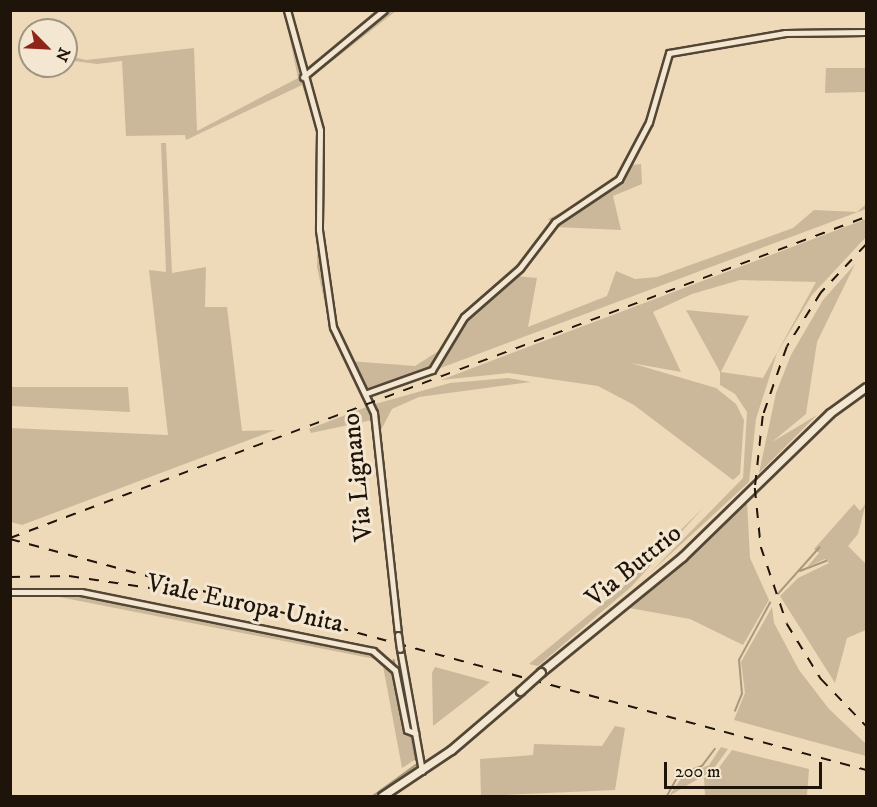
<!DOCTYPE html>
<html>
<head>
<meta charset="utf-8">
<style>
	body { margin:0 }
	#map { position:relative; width:877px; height:807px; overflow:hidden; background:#eedab9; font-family:"IM FELL DW Pica",serif }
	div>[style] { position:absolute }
	.green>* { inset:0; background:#cbb89b }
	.stream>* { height:1.5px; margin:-0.75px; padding:0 0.75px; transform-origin:0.75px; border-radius:0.75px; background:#a8977d }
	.roads { filter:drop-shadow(2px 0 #534635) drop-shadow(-2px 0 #534635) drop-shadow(0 2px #534635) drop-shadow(0 -2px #534635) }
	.minor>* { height:5px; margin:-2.5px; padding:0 2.5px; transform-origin:2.5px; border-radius:2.5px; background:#f4e7d2 }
	.tertiary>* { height:7px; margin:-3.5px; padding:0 3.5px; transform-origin:3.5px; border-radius:3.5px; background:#f4e7d2 }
	.rail>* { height:1.5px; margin-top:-0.75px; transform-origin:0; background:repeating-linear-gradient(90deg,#1f1409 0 10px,transparent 0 20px) }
	.bridges { filter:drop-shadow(2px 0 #534635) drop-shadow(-2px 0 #534635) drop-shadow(0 2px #534635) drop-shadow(0 -2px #534635) }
	.minor-bridge>* { height:5px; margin:-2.5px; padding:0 2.5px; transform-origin:2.5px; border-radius:2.5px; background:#f4e7d2 }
	.tertiary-bridge>* { height:7px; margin:-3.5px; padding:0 3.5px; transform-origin:3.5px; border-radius:3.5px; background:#f4e7d2 }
	span { translate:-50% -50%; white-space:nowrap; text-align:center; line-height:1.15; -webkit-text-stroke:6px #f4e7d2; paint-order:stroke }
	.street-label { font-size:26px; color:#1f1409 }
	.frame { position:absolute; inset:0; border:12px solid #1f1409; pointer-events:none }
	.north { position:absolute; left:18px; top:18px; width:60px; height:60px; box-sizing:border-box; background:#f4e7d2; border:2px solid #9f9382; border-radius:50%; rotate:114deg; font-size:16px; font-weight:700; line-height:24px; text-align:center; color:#1f1409 }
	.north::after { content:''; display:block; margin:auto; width:21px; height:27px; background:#8f2418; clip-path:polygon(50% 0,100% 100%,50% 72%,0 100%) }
	.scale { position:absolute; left:664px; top:762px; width:158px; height:27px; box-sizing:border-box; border:3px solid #1f1409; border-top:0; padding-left:8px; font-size:18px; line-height:21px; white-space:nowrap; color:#1f1409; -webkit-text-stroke:4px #f4e7d2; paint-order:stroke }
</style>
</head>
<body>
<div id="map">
	<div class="green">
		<i style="clip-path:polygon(284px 11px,290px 11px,308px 67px,381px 11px,396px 11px,308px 80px,324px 134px,323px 247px,335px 321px,328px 319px,317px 267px,319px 137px,302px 85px,186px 140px,185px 135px,126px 136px,122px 61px,97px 64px,66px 60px,66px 55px,86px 60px,194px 48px,197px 131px,298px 78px)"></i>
		<i style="clip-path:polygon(826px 68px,866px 68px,866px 92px,825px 93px)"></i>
		<i style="clip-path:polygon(161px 143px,166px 143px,172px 273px,206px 267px,205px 307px,227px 307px,242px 431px,275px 430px,22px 525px,11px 522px,11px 428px,168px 435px,149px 270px,166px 272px)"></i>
		<i style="clip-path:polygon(641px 164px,642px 184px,613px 196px,621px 230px,555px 227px,548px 219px,611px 189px,633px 165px)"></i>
		<i style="clip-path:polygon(866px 204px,866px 209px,371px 394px,349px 361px,415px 366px,437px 352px,472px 313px,515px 276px,537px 278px,528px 327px,607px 296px,616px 271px,635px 279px,657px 277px,793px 228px,814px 210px,857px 212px)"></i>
		<i style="clip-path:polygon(866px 219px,866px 237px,812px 295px,777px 353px,756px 419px,749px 482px,651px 572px,743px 478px,747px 412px,735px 394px,720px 385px,720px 372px,686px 310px,749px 316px,721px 372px,763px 378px,816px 282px,740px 280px,692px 294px,653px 312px,681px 372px,631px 363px,716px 388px,736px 404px,744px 420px,740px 474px,733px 480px,634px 405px,598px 386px,509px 373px,441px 380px)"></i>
		<i style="clip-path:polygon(855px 264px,817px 342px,806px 414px,772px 442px,817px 415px,759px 473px,776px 393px,791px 355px,823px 300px)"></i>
		<i style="clip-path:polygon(508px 378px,531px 382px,419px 397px,392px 409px,381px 430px,375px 404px,450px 383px)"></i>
		<i style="clip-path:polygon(11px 387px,128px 387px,130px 412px,11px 406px)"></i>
		<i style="clip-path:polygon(369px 406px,372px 420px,311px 433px,309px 429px)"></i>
		<i style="clip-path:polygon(747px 501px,750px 558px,769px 600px,743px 645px,690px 619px,624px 607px,687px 559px)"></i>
		<i style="clip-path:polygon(866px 503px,858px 534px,848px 546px,866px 564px,866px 630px,847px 638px,835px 683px,780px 596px,798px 578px,829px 563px,825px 559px,807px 567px,819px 553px,814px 549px,854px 504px,860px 511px)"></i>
		<i style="clip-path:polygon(704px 507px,631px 587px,538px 666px,529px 664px,624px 586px)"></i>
		<i style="clip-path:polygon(39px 593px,11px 600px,39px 593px,76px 594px,377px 656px,395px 677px,404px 731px,413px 738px,416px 759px,402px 768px,383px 666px,375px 659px,39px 593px,115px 796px)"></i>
		<i style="clip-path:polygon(772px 607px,774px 623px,799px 670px,829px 709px,866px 744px,866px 756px,734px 720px,745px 693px,741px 662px)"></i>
		<i style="clip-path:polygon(435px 667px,490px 682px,433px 726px,432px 673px)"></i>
		<i style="clip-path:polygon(615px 726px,625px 728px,615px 790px,481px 796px,480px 759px,533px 755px,534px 744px,602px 746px)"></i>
		<i style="clip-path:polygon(721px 747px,728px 749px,712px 771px,669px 796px,682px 777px,709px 765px)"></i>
		<i style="clip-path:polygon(732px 750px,809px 769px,807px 796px,705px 796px,704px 778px,715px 773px)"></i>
	</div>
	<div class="stream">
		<i style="left:800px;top:571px;width:28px;rotate:-21deg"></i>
		<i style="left:778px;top:594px;width:62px;rotate:-48.3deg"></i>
		<i style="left:397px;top:602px;width:26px;rotate:79deg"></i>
		<i style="left:394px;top:660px;width:70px;rotate:76.8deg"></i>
		<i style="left:735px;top:711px;width:18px;rotate:-68deg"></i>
		<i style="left:742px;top:694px;width:34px;rotate:-95deg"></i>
		<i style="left:739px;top:660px;width:65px;rotate:-61.5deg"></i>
		<i style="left:412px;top:737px;width:23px;rotate:80deg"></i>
		<i style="left:373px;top:796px;width:53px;rotate:-35.8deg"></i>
		<i style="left:667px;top:796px;width:23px;rotate:-61deg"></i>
		<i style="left:678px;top:776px;width:26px;rotate:-23deg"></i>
		<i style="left:702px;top:766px;width:21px;rotate:-53deg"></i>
	</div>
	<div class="roads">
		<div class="minor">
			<i style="left:287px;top:10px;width:124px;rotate:74.6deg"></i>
			<i style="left:320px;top:130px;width:100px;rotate:90.6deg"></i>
			<i style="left:319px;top:230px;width:98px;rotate:81.8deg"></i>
			<i style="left:333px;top:327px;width:95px;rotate:64.5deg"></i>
			<i style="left:374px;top:413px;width:223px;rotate:83.8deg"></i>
			<i style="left:303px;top:77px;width:105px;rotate:-39.6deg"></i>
			<i style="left:367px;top:393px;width:69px;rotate:-19.5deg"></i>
			<i style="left:432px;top:370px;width:62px;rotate:-58.9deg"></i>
			<i style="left:464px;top:317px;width:74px;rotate:-41.2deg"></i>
			<i style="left:520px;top:268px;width:58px;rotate:-52.7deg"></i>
			<i style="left:555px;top:222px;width:77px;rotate:-33.9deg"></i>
			<i style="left:619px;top:179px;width:64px;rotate:-62.2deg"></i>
			<i style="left:649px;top:122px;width:72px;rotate:-73.8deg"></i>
			<i style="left:669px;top:53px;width:118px;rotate:-9.8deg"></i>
			<i style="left:785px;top:33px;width:81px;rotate:-0.7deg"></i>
			<i style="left:10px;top:592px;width:71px"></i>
			<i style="left:81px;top:592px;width:298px;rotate:11.4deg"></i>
			<i style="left:373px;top:651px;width:29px;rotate:41deg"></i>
			<i style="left:395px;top:670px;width:61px;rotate:78.7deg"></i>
			<i style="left:407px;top:730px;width:9px;rotate:21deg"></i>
			<i style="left:400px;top:649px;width:124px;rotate:79.8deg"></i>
		</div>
		<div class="tertiary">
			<i style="left:541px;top:672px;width:182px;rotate:-39.2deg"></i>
			<i style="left:682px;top:557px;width:206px;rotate:-44.2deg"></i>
			<i style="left:830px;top:413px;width:44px;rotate:-35.8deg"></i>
			<i style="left:382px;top:796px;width:83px;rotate:-33.7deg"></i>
			<i style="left:451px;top:750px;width:91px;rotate:-40.5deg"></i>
		</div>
	</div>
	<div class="rail">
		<i style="left:866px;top:245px;width:66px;rotate:133.2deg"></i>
		<i style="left:821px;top:293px;width:64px;rotate:122.2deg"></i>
		<i style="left:787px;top:347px;width:73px;rotate:109.2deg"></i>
		<i style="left:763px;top:416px;width:72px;rotate:96.3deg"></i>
		<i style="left:755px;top:488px;width:59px;rotate:84.2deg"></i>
		<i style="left:761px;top:547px;width:81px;rotate:71.3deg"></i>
		<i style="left:787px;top:624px;width:65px;rotate:58.3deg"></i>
		<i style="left:821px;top:679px;width:65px;rotate:46.2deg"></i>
		<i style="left:10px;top:538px;width:914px;rotate:-20.56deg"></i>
		<i style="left:10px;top:539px;width:887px;rotate:15.1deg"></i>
		<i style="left:10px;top:577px;width:59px;rotate:-1deg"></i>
		<i style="left:69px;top:576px;width:109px;rotate:8.4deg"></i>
	</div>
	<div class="bridges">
		<div class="minor-bridge">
			<i style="left:398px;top:635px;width:14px;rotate:82deg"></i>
		</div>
		<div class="tertiary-bridge">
			<i style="left:520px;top:691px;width:28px;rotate:-42deg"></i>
		</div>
	</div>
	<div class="street-label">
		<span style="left:358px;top:477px;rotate:-96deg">Via Lignano</span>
		<span style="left:634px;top:566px;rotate:-39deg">Via Buttrio</span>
		<span style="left:245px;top:604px;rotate:12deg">Viale Europa Unita</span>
	</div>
	<div class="frame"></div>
	<div class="north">N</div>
	<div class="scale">200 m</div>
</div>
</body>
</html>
